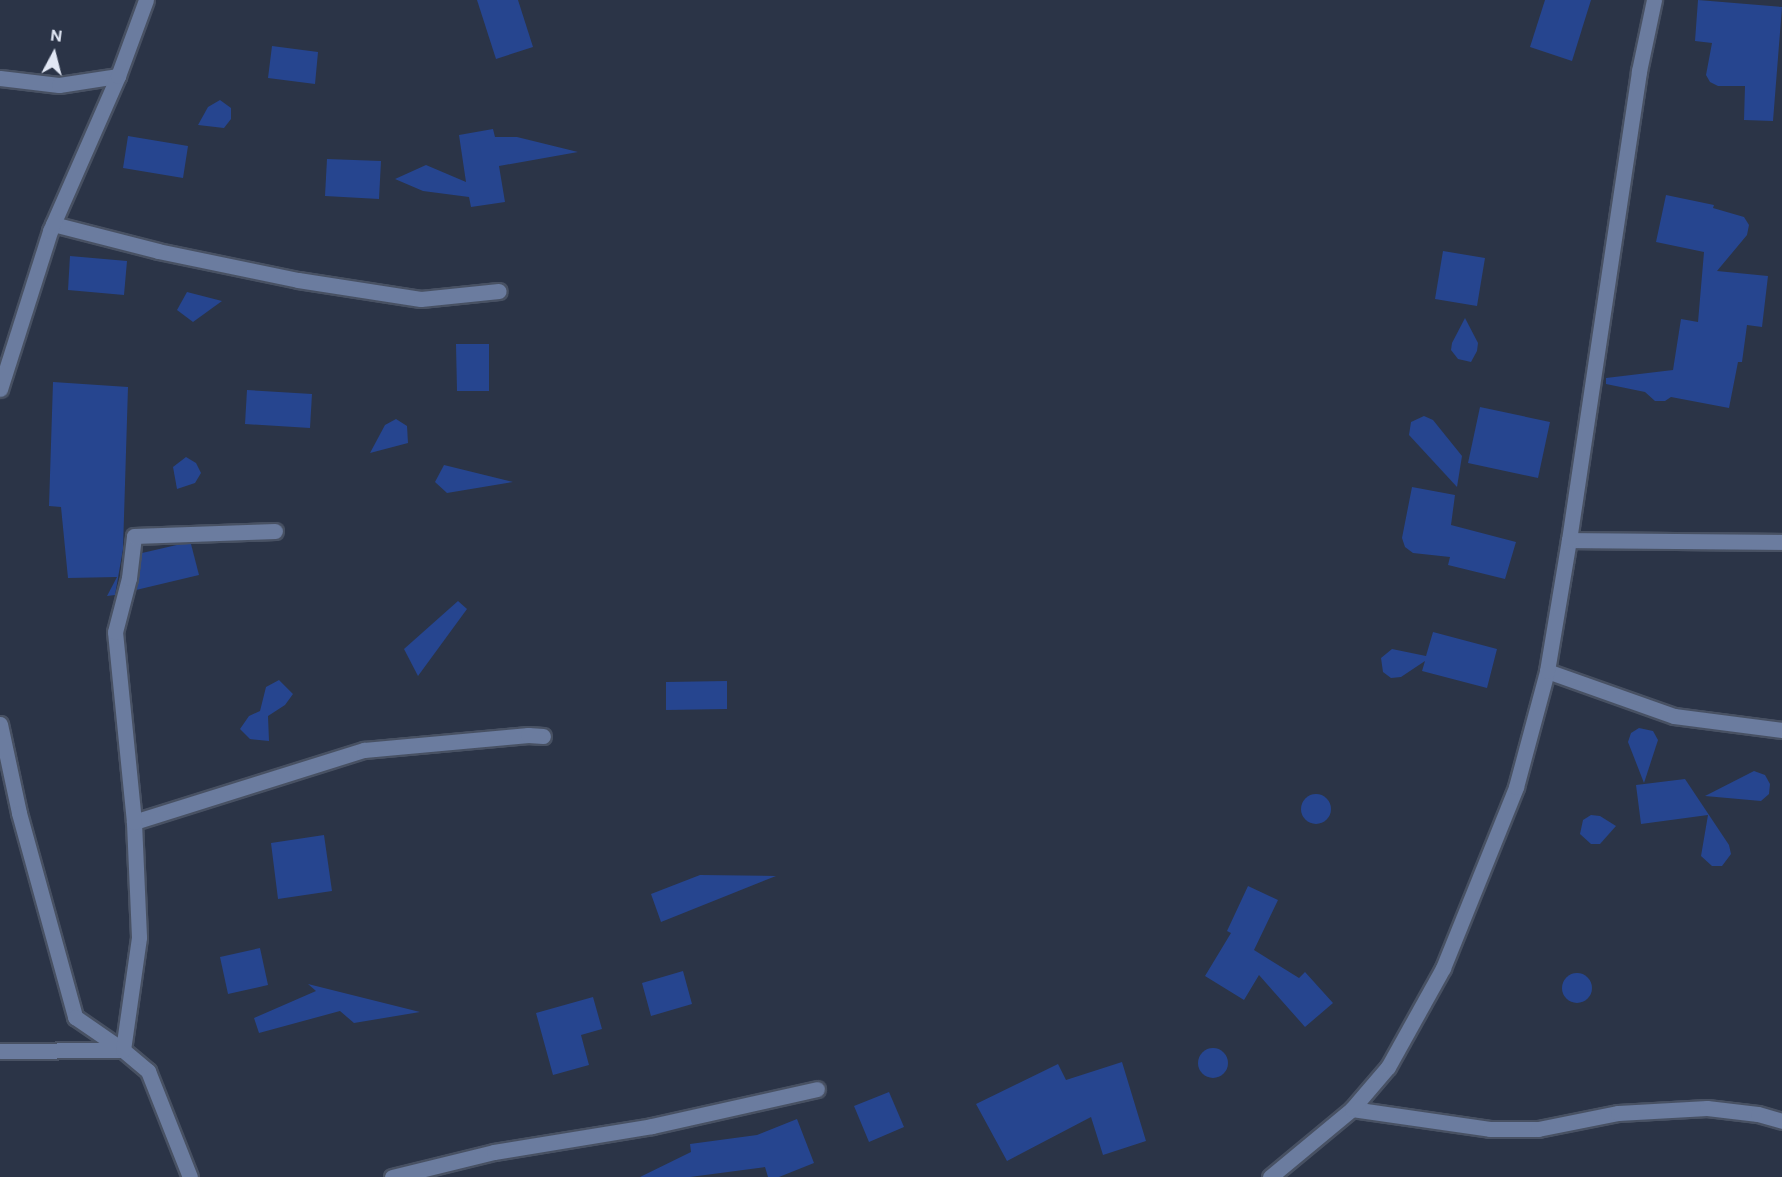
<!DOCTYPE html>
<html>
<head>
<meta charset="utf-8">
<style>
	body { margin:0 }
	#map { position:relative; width:1782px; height:1177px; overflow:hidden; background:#2b3447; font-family:"DM Sans",sans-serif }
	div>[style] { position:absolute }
	.building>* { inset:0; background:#26458f }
	.round { border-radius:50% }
	.roads { filter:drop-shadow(2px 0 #485163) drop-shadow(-2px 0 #485163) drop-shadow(0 2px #485163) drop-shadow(0 -2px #485163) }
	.minor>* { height:15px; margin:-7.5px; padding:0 7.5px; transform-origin:7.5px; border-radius:7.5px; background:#6b7c9f }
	span { translate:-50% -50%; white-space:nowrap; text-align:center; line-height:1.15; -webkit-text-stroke:4.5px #2b3447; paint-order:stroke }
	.north { position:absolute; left:24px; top:24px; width:60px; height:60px; -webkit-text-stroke:4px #2b3447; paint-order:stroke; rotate:7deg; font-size:16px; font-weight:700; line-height:24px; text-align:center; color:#e1e7f4 }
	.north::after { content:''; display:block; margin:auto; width:21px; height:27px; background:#e1e7f4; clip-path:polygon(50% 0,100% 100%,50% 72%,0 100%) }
</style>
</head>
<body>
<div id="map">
	<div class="building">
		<i style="clip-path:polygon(477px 0,518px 0,533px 47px,496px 59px)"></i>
		<i style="clip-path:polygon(1545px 0,1591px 0,1572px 61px,1530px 47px)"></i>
		<i style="clip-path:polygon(1698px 0,1782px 7px,1773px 121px,1744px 120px,1745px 86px,1718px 86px,1710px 82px,1706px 75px,1712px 43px,1695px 41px)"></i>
		<i style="clip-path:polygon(272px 46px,318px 52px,315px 84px,268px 78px)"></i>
		<i style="clip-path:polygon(220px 100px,231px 108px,231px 119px,224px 128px,198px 125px,208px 107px)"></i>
		<i style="clip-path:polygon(493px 129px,495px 137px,517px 137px,578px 152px,499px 166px,505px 202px,471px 207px,469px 197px,423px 191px,395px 179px,426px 165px,466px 182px,459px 135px)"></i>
		<i style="clip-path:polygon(128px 136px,188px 146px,183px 178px,123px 168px)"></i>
		<i style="clip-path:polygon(327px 159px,381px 161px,379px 199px,325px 196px)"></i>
		<i style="clip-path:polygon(1666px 195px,1714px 205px,1713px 208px,1744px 217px,1749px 225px,1747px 235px,1717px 271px,1768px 276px,1762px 327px,1747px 325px,1742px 362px,1738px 362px,1729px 408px,1671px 397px,1665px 401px,1655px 401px,1645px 392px,1606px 384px,1606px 378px,1673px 370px,1681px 319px,1698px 322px,1704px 252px,1656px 242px)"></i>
		<i style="clip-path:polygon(1443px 251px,1485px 258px,1477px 306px,1435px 299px)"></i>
		<i style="clip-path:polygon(70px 256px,127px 261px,124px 295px,68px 290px)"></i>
		<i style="clip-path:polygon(187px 292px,222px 301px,193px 322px,177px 310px)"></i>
		<i style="clip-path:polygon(1465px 318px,1478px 343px,1477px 351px,1471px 362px,1458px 359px,1451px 350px,1452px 343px)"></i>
		<i style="clip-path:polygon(456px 344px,489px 344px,489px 391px,457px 391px)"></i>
		<i style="clip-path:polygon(53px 382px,128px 387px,123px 549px,115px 595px,107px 596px,117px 577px,68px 578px,61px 507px,49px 506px)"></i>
		<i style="clip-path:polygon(247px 390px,312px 394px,310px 428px,245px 424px)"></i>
		<i style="clip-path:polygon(1480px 407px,1550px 422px,1538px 478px,1468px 463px)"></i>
		<i style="clip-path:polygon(1424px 416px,1433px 420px,1462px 456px,1457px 487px,1409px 435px,1411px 422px)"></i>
		<i style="clip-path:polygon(396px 419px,407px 426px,408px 443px,370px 453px,385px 425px)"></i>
		<i style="clip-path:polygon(186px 457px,196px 463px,201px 473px,195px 483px,177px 489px,173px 467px)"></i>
		<i style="clip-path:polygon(444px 465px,513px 482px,447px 493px,435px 482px)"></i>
		<i style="clip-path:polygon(1412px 487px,1455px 495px,1451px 525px,1516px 542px,1505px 579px,1448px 565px,1450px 557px,1413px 553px,1405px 547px,1402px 538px)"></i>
		<i style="clip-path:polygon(181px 544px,191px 544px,199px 575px,136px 590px,142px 553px)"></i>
		<i style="clip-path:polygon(458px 601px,467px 609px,418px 676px,404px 649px)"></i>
		<i style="clip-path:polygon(1433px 632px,1497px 649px,1487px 688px,1422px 671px,1425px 661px,1401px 677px,1391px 678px,1383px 672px,1381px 658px,1392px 649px,1426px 656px)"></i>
		<i style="clip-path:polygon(279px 680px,293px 694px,285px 705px,268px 716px,269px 741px,250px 739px,240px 729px,249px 716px,260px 711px,266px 687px)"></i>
		<i style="clip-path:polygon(727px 681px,727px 709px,666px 710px,666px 682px)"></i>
		<i style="clip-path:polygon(1639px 728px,1653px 731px,1658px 740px,1644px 783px,1628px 742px,1631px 733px)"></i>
		<i style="clip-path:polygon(1754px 771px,1765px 775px,1770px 784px,1769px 794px,1761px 801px,1705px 796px)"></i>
		<i style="clip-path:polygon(1685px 779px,1729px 845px,1731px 854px,1722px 866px,1712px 866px,1701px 856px,1708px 815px,1641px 824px,1636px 785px)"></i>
		<i class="round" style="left:1301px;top:794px;width:30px;height:30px"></i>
		<i style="clip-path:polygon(1591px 815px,1600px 816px,1616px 826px,1600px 844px,1591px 844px,1580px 834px,1583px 820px)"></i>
		<i style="clip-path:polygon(324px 835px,332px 891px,278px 899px,271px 843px)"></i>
		<i style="clip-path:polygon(700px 875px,776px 876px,661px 922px,651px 894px)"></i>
		<i style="clip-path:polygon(1248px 886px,1278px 900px,1254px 950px,1299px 978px,1305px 972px,1333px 1003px,1305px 1027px,1259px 975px,1244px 1000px,1205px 976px,1231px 933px,1227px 931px)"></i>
		<i style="clip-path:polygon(260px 948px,268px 985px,228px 994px,220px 957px)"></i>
		<i style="clip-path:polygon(683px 971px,692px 1004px,651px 1016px,642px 983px)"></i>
		<i class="round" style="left:1562px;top:973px;width:30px;height:30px"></i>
		<i style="clip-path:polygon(308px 984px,420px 1012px,354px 1023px,340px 1011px,259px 1033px,254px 1018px,316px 991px)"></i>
		<i style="clip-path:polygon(593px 997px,602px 1029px,581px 1035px,589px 1065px,553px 1075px,536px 1013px)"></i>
		<i class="round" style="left:1198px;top:1048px;width:30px;height:30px"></i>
		<i style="clip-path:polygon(1122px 1062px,1146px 1141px,1103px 1155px,1091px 1117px,1007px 1161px,976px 1104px,1058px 1064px,1066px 1080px)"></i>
		<i style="clip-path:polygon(889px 1092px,904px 1127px,869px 1142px,854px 1106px)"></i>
		<i style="clip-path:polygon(797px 1119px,814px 1163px,779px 1177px,768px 1177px,765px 1167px,690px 1177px,640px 1177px,691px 1152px,690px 1144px,757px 1135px)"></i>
	</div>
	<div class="roads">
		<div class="minor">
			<i style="left:0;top:78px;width:59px;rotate:6.8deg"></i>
			<i style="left:59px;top:85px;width:60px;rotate:-8.7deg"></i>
			<i style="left:53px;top:224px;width:108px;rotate:14.4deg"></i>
			<i style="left:158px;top:251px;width:143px;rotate:11.7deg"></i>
			<i style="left:298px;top:280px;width:124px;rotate:8.8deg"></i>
			<i style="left:421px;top:299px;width:78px;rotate:-5.9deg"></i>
			<i style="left:0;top:389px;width:166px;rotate:-72.4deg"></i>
			<i style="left:50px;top:231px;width:169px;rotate:-66.3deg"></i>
			<i style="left:118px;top:76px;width:81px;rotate:-69.8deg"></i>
			<i style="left:1569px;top:540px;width:213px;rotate:0.5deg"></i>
			<i style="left:1547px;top:671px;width:135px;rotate:19.5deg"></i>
			<i style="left:1674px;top:716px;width:109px;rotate:7.4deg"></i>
			<i style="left:0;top:724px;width:91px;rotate:77.9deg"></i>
			<i style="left:19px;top:813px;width:212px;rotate:74.6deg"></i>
			<i style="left:75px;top:1017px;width:58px;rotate:34.5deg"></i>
			<i style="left:123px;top:1050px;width:33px;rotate:40deg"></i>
			<i style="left:148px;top:1071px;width:114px;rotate:68.4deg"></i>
			<i style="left:134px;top:822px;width:241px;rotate:-17.4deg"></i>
			<i style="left:364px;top:750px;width:165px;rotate:-5.2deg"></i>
			<i style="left:528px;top:735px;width:15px;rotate:4deg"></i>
			<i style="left:0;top:1051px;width:123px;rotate:-0.5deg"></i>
			<i style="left:123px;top:1050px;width:114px;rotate:-81.9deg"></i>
			<i style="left:139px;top:937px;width:115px;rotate:-92.5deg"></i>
			<i style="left:134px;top:822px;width:191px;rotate:-95.7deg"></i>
			<i style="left:115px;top:632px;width:56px;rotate:-75.5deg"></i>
			<i style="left:129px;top:578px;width:42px;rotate:-83.2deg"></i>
			<i style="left:134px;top:536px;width:141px;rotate:-2deg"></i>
			<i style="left:1352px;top:1109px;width:139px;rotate:8.2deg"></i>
			<i style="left:1490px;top:1129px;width:48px"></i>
			<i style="left:1538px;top:1129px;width:82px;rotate:-11.3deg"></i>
			<i style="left:1618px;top:1113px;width:89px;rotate:-3.2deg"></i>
			<i style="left:1707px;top:1108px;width:51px;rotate:6.7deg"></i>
			<i style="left:1758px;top:1114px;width:25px;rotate:16deg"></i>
			<i style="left:392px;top:1177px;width:105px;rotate:-13.8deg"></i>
			<i style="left:494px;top:1152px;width:160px;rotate:-9.3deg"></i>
			<i style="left:652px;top:1126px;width:169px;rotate:-12.6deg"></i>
			<i style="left:1270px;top:1177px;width:107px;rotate:-39.7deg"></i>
			<i style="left:1352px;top:1109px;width:55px;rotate:-49.4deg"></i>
			<i style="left:1388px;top:1067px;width:113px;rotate:-60.9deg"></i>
			<i style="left:1443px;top:968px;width:195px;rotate:-68deg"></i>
			<i style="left:1516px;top:787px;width:120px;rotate:-75deg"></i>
			<i style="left:1547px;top:671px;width:133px;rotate:-80.5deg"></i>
			<i style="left:1569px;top:540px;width:474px;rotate:-81.5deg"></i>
			<i style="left:1639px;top:71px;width:73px;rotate:-78.1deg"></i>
		</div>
	</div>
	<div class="north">N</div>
</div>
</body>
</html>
